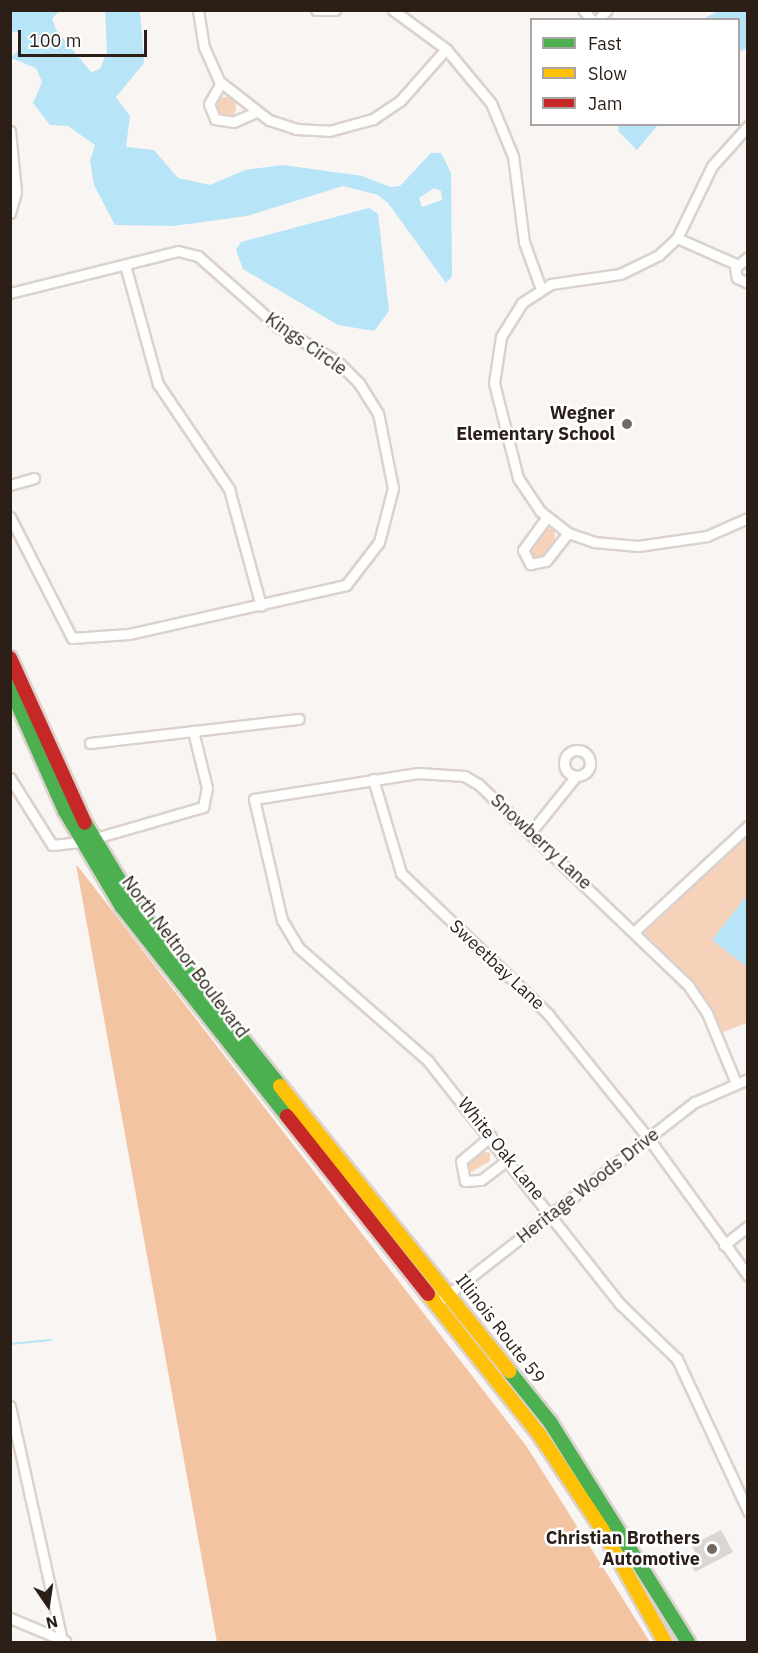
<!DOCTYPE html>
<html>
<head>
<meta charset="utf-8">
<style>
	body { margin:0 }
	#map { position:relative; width:758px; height:1653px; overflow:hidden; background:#f8f5f3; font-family:"IBM Plex Sans",sans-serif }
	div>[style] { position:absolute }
	.green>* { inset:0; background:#f7d2ba }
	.round { border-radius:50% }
	.forest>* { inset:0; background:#f3c4a2 }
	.water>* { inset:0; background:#b7e4f6 }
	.stream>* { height:2px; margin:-1px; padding:0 1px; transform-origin:1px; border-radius:1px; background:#b7e4f6 }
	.building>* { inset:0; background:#dcd5d0 }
	.roads { filter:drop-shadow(2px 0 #dbd2cd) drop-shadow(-2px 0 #dbd2cd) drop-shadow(0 2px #dbd2cd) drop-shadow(0 -2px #dbd2cd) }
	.street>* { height:9px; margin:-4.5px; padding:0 4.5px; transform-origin:4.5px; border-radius:4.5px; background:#fefefd }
	.street>.ring { margin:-4.5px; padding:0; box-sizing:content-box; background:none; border:9px solid #fefefd; border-radius:50% }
	.fast>* { height:14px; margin:-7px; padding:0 7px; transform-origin:7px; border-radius:7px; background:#4caf50 }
	.slow>* { height:14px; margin:-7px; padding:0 7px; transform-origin:7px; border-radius:7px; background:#ffc107 }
	.jam>* { height:14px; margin:-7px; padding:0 7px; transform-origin:7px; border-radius:7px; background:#c62828 }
	.dots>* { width:16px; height:16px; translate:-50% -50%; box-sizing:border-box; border:3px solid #fff; border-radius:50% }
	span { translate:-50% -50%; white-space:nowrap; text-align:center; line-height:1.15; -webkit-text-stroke:5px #fff; paint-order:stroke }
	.street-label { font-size:18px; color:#2a1e16 }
	.poi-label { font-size:18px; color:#2a1e16; font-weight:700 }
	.right { translate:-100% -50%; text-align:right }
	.frame { position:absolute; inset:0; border:12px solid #2a1e16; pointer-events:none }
	.legend { position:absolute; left:530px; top:18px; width:210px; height:108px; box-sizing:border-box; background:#fff; border:2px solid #aaa5a2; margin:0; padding:8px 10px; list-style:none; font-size:18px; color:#2a1e16 }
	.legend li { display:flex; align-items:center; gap:12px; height:30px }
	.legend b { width:30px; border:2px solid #aaa5a2 }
	.north { position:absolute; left:18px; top:1575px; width:60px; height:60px; -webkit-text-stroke:4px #fff; paint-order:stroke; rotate:167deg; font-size:16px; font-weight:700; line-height:24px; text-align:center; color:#2a1e16 }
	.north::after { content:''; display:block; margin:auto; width:21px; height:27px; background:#2a1e16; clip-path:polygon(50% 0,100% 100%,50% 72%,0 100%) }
	.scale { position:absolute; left:18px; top:30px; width:129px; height:27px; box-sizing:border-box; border:3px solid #2a1e16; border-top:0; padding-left:8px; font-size:18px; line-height:21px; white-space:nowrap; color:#2a1e16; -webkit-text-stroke:4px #fff; paint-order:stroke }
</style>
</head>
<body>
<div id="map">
	<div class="green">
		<i class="round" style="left:214px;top:97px;width:22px;height:22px"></i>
		<i style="clip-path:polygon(554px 528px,555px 540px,543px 557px,534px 559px,530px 550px,545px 529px)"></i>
		<i style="clip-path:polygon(747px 835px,747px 1023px,720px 1033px,691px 982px,643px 931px)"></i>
		<i style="clip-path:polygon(482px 1151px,490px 1153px,490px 1161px,466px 1175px,463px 1167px)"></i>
		<i style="clip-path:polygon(459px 1318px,563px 1451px,681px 1642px,674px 1642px,604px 1521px)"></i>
	</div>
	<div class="forest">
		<i style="clip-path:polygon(76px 864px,527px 1447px,650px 1642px,217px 1642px)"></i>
	</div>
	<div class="water">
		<i style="clip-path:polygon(720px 10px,747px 11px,747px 48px,739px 52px,738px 20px,703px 19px)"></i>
		<i style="clip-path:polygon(evenodd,10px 11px,60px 11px,52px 18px,56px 30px,91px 72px,100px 69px,107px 52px,105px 11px,140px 11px,144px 63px,116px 97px,130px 116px,126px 147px,154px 150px,178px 178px,210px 185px,245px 170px,283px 165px,362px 176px,391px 187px,400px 186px,431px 153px,441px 153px,451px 173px,452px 276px,446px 283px,388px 203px,378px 195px,343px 186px,247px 216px,173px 226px,115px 225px,94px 185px,90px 161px,95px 145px,68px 126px,50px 125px,33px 103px,42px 82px,36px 68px,11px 58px,22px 46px,20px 33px,11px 31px,10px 11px,434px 188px,441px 191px,442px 200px,422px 207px,419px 198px,434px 188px)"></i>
		<i style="clip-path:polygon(619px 125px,619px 124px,658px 125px,637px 150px,618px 131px)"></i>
		<i style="clip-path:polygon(369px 208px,378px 214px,389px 311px,374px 331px,338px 325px,243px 269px,236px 250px,241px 242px)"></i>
		<i style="clip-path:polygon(747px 895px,747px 967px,712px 940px)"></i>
	</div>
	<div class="stream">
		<i style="left:10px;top:1344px;width:41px;rotate:-5.6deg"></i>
	</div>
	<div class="building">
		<i style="clip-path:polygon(721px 1530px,733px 1552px,695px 1572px,687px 1557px,695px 1553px,692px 1545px)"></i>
	</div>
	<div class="roads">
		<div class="street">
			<i style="left:198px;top:10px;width:37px;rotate:81deg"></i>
			<i style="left:204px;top:47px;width:37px;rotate:66deg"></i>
			<i style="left:219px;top:81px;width:63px;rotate:38deg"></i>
			<i style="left:269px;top:120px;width:28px;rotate:18deg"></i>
			<i style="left:296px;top:129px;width:33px;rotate:3deg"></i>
			<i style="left:329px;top:131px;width:46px;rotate:-15.3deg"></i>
			<i style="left:373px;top:119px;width:32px;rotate:-34deg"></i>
			<i style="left:400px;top:101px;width:69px;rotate:-48.5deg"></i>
			<i style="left:316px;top:10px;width:19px"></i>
			<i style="left:393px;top:10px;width:66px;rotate:36.3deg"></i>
			<i style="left:446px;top:49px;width:70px;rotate:50.2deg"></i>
			<i style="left:491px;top:103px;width:57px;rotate:67.5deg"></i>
			<i style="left:513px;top:156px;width:87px;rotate:82.7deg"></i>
			<i style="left:524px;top:242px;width:50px;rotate:70.1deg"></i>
			<i style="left:583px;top:10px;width:13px;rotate:48deg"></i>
			<i style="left:598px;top:20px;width:13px;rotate:-48deg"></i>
			<i style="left:221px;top:83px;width:24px;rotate:120deg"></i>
			<i style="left:209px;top:104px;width:16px;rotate:68deg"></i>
			<i style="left:215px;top:119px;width:18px;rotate:9deg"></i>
			<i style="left:233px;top:122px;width:25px;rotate:-23deg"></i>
			<i style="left:748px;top:126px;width:54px;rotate:132deg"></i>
			<i style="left:712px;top:166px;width:80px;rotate:115.9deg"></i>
			<i style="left:677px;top:238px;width:25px;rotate:137deg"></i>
			<i style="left:659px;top:255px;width:43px;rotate:154deg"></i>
			<i style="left:620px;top:274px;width:70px;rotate:171.8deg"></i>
			<i style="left:551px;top:284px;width:35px;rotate:147deg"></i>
			<i style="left:522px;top:303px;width:40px;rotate:122deg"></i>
			<i style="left:501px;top:337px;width:47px;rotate:98.7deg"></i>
			<i style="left:494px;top:383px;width:98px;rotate:75.8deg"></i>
			<i style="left:518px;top:478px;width:40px;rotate:56deg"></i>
			<i style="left:540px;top:511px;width:36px;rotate:38deg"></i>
			<i style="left:568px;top:533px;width:28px;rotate:19deg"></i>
			<i style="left:594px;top:542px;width:44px;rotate:5.2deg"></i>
			<i style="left:638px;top:546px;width:70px;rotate:-8.2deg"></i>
			<i style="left:707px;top:536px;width:45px;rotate:-23.7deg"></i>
			<i style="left:10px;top:131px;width:61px;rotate:84.4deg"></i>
			<i style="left:16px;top:192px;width:22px;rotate:106deg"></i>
			<i style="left:677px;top:238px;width:64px;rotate:23.8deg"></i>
			<i style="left:748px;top:257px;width:17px;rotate:140deg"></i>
			<i style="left:735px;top:268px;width:10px;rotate:79deg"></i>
			<i style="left:737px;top:278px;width:12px;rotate:24deg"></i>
			<i style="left:125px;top:265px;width:123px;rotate:74.5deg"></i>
			<i style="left:158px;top:384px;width:127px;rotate:55.9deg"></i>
			<i style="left:229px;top:489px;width:121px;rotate:74.7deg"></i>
			<i style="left:10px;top:293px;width:173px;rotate:-14deg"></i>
			<i style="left:178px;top:251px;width:21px;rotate:14deg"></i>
			<i style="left:198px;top:256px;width:106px;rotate:41.5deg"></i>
			<i style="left:277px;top:326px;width:71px;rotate:30.5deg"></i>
			<i style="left:338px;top:362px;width:30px;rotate:45deg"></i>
			<i style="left:359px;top:383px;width:36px;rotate:58deg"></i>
			<i style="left:378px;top:413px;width:76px;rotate:78.7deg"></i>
			<i style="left:393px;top:488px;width:56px;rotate:104.5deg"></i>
			<i style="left:379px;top:542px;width:54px;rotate:127.5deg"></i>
			<i style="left:346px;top:585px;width:223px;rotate:167.3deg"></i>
			<i style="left:128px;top:634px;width:56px;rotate:175.9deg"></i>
			<i style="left:72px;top:638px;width:136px;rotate:-117.1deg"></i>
			<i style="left:10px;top:485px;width:25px;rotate:-16deg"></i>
			<i style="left:547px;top:517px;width:41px;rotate:126deg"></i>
			<i style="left:523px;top:550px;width:16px;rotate:63deg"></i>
			<i style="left:530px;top:564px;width:16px;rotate:-11deg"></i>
			<i style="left:546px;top:561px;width:36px;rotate:-52deg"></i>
			<i style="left:90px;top:743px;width:210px;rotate:-6.6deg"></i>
			<i class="ring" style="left:564px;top:750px;width:17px;height:17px"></i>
			<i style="left:10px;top:778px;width:79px;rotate:57.9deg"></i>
			<i style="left:52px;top:845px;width:30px;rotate:-6deg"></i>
			<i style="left:373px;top:779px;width:98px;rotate:73.4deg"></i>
			<i style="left:401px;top:873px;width:204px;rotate:43.8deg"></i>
			<i style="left:548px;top:1014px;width:161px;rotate:51.1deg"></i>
			<i style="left:649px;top:1139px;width:169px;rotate:54.1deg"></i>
			<i style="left:531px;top:832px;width:72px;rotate:-51.2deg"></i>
			<i style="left:92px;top:839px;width:116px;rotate:-16.1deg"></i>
			<i style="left:203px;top:807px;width:19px;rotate:-78deg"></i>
			<i style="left:207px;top:788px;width:59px;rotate:-103.8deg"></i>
			<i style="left:636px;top:930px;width:153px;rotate:-42.9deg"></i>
			<i style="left:736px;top:1083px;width:76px;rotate:-112.5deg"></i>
			<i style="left:707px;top:1013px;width:32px;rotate:-124deg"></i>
			<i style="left:689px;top:986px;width:292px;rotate:-136.2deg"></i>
			<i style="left:478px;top:784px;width:16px;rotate:-150deg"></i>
			<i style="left:464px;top:776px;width:46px;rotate:-176.3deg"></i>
			<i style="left:418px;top:773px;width:166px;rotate:171deg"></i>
			<i style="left:254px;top:799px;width:124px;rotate:77deg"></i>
			<i style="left:282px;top:920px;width:31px;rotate:59deg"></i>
			<i style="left:298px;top:947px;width:173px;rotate:41.2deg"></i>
			<i style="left:428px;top:1061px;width:310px;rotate:51.7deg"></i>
			<i style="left:620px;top:1304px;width:79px;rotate:44deg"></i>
			<i style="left:677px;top:1359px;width:168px;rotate:65deg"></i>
			<i style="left:491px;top:1136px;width:39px;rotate:140deg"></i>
			<i style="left:461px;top:1161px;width:20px;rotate:79deg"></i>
			<i style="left:465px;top:1181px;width:16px;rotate:-4deg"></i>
			<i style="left:481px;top:1180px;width:35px;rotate:-37deg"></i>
			<i style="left:724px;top:1245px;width:31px;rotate:-38deg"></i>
			<i style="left:436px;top:1304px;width:328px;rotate:-38deg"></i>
			<i style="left:695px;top:1102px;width:58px;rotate:-23.5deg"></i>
			<i style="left:10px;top:1406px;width:240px;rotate:77.5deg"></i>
			<i style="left:10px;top:1618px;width:60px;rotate:22.7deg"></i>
		</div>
		<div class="fast">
			<i style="left:10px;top:687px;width:136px;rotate:66.1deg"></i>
			<i style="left:65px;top:811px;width:112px;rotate:59.3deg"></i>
			<i style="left:122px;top:907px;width:266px;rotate:51.7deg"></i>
			<i style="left:85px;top:823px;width:93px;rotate:59deg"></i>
			<i style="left:133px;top:903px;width:235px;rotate:51.2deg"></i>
			<i style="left:509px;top:1371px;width:65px;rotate:51.2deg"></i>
			<i style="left:550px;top:1422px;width:260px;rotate:57.9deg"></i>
		</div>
		<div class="slow">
			<i style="left:280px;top:1086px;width:366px;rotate:51.2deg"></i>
			<i style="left:428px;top:1294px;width:179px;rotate:51.6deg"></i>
			<i style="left:539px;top:1434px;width:114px;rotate:56.4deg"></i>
			<i style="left:602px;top:1529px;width:129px;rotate:60.9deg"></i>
		</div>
		<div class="jam">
			<i style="left:10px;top:658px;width:181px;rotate:65.6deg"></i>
			<i style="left:287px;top:1116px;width:227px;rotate:51.6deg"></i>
		</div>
	</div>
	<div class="dots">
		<i style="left:627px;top:424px;background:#726963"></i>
		<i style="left:712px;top:1549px;background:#726963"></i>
	</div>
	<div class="street-label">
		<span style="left:306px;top:344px;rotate:35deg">Kings Circle</span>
		<span style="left:541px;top:842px;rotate:43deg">Snowberry Lane</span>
		<span style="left:185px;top:957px;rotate:53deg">North Neltnor Boulevard</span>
		<span style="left:497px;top:965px;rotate:43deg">Sweetbay Lane</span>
		<span style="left:501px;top:1149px;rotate:51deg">White Oak Lane</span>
		<span style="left:588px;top:1186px;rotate:-38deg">Heritage Woods Drive</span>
		<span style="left:500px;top:1329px;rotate:52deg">Illinois Route 59</span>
	</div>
	<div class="poi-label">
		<span class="right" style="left:615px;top:424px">Wegner<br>Elementary School</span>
		<span class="right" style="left:700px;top:1549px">Christian Brothers<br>Automotive</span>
	</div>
	<div class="frame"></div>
	<ul class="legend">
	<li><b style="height:8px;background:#4caf50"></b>Fast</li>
	<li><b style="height:8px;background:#ffc107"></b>Slow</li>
	<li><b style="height:8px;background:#c62828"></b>Jam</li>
	</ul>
	<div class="north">N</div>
	<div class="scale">100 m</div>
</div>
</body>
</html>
